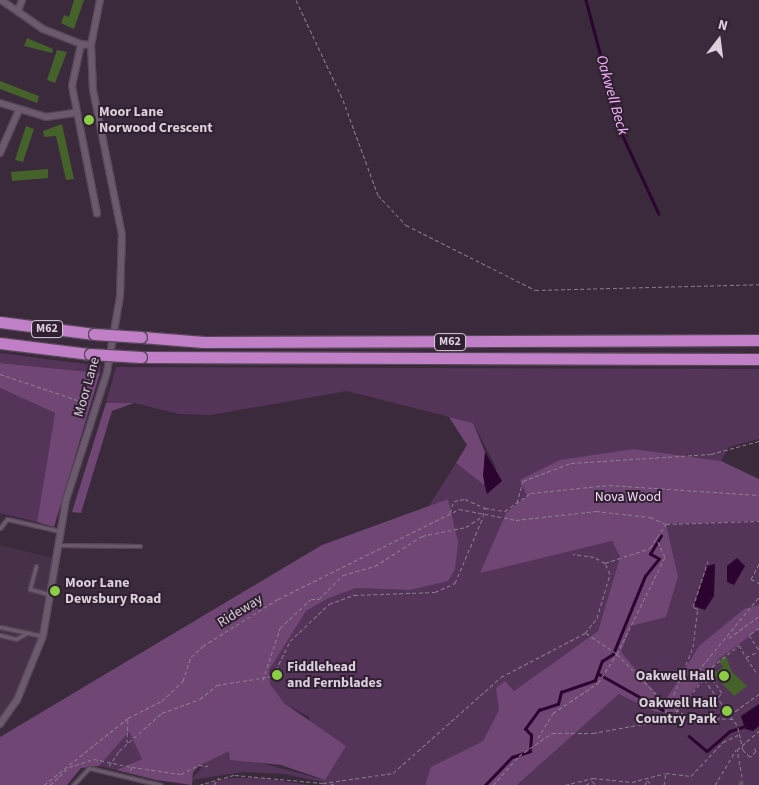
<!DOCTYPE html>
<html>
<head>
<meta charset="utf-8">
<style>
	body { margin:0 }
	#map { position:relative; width:759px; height:785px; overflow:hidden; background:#3a2a3c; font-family:"Source Sans 3",sans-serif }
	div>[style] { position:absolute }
	.built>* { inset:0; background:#463148 }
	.green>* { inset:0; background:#543458 }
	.forest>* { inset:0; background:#704675 }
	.water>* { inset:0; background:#2b042f }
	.stream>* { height:2.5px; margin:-1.25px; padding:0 1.25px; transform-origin:1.25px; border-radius:1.25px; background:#2b042f }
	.building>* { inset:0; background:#45622b }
	.path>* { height:1px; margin-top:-0.5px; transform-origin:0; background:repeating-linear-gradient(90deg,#8b7e8d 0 4px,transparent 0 6.5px) }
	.roads { filter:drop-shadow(1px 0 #554757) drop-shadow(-1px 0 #554757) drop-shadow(0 1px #554757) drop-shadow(0 -1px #554757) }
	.service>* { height:3px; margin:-1.5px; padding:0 1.5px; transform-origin:1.5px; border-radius:1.5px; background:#6c596e }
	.minor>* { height:6px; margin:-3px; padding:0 3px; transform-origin:3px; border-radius:3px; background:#6c596e }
	.motorway>* { height:11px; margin:-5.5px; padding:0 5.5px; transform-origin:5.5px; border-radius:5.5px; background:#c07fc7 }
	.bridges { filter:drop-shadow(1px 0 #554757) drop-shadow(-1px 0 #554757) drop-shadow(0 1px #554757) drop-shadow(0 -1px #554757) }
	.motorway-bridge>* { height:11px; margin:-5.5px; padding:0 5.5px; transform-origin:5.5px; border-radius:5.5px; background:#c07fc7 }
	.dots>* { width:14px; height:14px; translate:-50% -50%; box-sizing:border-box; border:2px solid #302032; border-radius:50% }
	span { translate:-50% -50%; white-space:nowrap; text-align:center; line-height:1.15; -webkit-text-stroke:4px #302032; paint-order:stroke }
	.shield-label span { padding:1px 4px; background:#302032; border:1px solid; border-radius:4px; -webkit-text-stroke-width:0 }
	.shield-label { font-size:12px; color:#dacfdb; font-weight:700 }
	.poi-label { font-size:14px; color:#dacfdb; font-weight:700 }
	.left { translate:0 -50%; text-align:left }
	.right { translate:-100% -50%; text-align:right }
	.street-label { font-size:14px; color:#dacfdb }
	.park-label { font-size:14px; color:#f4daf7 }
	.water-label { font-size:15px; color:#f6b6fe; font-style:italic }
	.north { position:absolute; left:694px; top:15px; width:50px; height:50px; -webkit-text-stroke:4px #302032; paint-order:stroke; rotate:15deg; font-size:14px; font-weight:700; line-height:20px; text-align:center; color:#dacfdb }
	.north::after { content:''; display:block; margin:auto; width:18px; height:22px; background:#dacfdb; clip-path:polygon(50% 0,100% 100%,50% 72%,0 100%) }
</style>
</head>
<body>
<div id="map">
	<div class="built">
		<i style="clip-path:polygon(0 545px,57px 559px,43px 636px,17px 700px,0 724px)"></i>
	</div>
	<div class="green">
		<i style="clip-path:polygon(0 353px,101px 366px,100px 373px,0 363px)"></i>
		<i style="clip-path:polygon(116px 367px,759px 369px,759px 439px,729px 447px,721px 461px,634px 449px,527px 496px,506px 513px,481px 572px,612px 541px,620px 557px,598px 631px,514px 691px,483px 741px,432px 767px,425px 785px,321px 785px,323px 782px,284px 774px,243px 772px,191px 780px,209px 759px,204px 728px,261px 763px,325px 780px,309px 717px,284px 703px,270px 684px,269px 670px,287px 635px,306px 611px,327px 599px,356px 588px,410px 590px,448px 499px,429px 506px,456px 463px,484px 485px,487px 494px,496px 467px,473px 423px,347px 391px,211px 415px,179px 414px,134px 403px,106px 403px)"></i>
		<i style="clip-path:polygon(0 388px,55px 413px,37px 522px,0 513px)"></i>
		<i style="clip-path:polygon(759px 521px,759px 785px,517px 785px,619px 694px,620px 652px,630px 626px,678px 576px,666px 524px)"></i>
		<i style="clip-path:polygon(129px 732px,142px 759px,116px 770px,99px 766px)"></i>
		<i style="clip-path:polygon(229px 778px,261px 778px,310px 785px,203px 785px)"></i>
	</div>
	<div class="forest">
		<i style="clip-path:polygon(0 363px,100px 373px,54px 527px,37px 522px,55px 413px,0 388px)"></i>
		<i style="clip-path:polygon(106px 403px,134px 403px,112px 411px,81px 513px,72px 512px)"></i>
		<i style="clip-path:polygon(449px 417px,473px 423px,485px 452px,484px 485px,456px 463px,467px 445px)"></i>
		<i style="clip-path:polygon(634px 449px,721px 461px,759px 479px,759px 521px,666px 524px,678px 576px,666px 617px,631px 626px,621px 652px,664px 703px,699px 646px,744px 609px,759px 605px,759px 629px,719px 659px,676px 712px,656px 712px,619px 694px,517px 785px,425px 785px,431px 767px,483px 741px,499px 710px,496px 688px,505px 681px,514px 691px,598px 631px,620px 557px,612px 541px,480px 573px,506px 513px,527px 496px,520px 480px,560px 460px)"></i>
		<i style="clip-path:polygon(448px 499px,458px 542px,455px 569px,448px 581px,410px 590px,356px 588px,327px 599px,306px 611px,269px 670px,270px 684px,284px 703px,346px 746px,325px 780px,281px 765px,230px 760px,229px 751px,199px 766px,193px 772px,192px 785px,156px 780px,116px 770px,142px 759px,129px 732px,99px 766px,81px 768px,67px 785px,0 785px,0 737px,322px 545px)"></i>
	</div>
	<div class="water">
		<i style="clip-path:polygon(485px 452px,502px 481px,487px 494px,483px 476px)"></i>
		<i style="clip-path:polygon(737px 558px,745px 566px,734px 585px,727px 582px,727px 566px)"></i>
		<i style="clip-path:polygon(715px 564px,714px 596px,705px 610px,694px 606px,707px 566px)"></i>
		<i style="clip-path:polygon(759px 704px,759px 726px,753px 731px,745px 729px,741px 716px)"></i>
	</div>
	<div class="stream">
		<i style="left:586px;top:0;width:137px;rotate:75.1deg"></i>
		<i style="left:621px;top:132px;width:90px;rotate:65.1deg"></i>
		<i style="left:599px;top:674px;width:73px;rotate:29.4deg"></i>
		<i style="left:689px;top:736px;width:23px;rotate:40deg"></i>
		<i style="left:707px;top:751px;width:30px;rotate:-41deg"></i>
		<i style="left:730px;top:731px;width:13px;rotate:-18deg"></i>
		<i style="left:485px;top:785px;width:39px;rotate:-46deg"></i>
		<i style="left:512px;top:757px;width:19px;rotate:-18deg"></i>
		<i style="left:530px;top:751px;width:16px;rotate:-86deg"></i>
		<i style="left:531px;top:735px;width:8px;rotate:-135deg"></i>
		<i style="left:525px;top:729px;width:24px;rotate:-54deg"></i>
		<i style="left:539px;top:710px;width:20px;rotate:-18deg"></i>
		<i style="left:558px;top:704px;width:12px;rotate:-76deg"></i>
		<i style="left:561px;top:692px;width:36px;rotate:-19deg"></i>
		<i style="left:595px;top:680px;width:20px;rotate:-70deg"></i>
		<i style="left:602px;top:661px;width:13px;rotate:-32deg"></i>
		<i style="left:613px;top:654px;width:84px;rotate:-67.7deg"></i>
		<i style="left:645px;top:576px;width:22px;rotate:-51deg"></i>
		<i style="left:659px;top:559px;width:10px;rotate:-151deg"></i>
		<i style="left:650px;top:554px;width:21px;rotate:-59deg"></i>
	</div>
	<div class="building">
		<i style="clip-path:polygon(74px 0,84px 0,74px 29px,61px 23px,64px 15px,69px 17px)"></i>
		<i style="clip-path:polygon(27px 38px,53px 49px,52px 53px,24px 46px)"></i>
		<i style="clip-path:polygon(57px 50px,67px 52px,55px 83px,47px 80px)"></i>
		<i style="clip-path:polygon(0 81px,39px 96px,37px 103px,0 89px)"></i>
		<i style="clip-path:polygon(62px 124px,74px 179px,66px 180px,56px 136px,44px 137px,43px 131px)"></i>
		<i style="clip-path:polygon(26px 126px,34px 129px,23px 162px,15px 160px)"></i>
		<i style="clip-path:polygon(48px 169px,48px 178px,12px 181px,11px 172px)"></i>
		<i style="clip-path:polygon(726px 656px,732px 672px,747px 686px,734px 696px,713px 674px,723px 667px,719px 661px)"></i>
	</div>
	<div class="path">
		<i style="left:296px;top:0;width:110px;rotate:64.8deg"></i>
		<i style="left:343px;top:100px;width:101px;rotate:69.8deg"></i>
		<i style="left:378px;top:195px;width:41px;rotate:47deg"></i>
		<i style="left:406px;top:225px;width:144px;rotate:26.7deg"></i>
		<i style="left:535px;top:290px;width:224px;rotate:-1.5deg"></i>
		<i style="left:0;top:374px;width:94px;rotate:18.6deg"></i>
		<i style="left:517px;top:503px;width:23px;rotate:-75deg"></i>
		<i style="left:523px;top:481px;width:51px;rotate:-20.6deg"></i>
		<i style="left:571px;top:463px;width:140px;rotate:-3.7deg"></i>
		<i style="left:711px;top:454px;width:50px;rotate:-15.2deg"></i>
		<i style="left:450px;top:513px;width:13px;rotate:-72deg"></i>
		<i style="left:454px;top:501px;width:11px;rotate:-10deg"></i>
		<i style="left:465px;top:499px;width:22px;rotate:24deg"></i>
		<i style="left:605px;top:563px;width:47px;rotate:-18.4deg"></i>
		<i style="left:650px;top:548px;width:29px;rotate:-56deg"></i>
		<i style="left:759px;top:564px;width:17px;rotate:118deg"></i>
		<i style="left:751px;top:579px;width:9px;rotate:27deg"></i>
		<i style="left:759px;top:628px;width:12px;rotate:145deg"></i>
		<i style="left:749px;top:635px;width:18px;rotate:56deg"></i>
		<i style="left:586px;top:633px;width:37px;rotate:34deg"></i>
		<i style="left:617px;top:654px;width:73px;rotate:45.6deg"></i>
		<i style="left:729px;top:638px;width:37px;rotate:-36deg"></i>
		<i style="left:756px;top:672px;width:18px;rotate:-124deg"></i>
		<i style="left:746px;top:657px;width:12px;rotate:-24deg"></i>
		<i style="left:263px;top:680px;width:55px;rotate:-71.9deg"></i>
		<i style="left:280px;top:628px;width:42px;rotate:-43.1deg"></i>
		<i style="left:311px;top:599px;width:8px"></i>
		<i style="left:319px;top:599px;width:34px;rotate:-45deg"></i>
		<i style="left:343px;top:575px;width:33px;rotate:-16deg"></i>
		<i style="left:375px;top:566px;width:56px;rotate:-32.6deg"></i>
		<i style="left:422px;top:536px;width:45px;rotate:-11.6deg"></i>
		<i style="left:466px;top:527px;width:20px;rotate:-33deg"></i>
		<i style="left:483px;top:516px;width:8px;rotate:-76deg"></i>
		<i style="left:485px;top:508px;width:20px;rotate:9deg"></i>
		<i style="left:505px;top:511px;width:32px;rotate:-35deg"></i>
		<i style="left:531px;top:493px;width:78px;rotate:-5.9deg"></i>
		<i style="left:609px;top:485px;width:150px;rotate:3.8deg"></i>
		<i style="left:718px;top:697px;width:6px;rotate:-45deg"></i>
		<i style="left:722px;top:693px;width:27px;rotate:-124deg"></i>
		<i style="left:707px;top:671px;width:41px;rotate:-39.1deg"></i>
		<i style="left:739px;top:645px;width:14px;rotate:60deg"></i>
		<i style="left:669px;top:707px;width:65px;rotate:-68.2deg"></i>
		<i style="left:693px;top:647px;width:38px;rotate:-83deg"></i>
		<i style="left:698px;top:609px;width:5px;rotate:-158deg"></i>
		<i style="left:693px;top:607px;width:48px;rotate:-71.9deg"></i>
		<i style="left:676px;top:712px;width:43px;rotate:-49.7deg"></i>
		<i style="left:730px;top:715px;width:36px;rotate:-36deg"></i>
		<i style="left:538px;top:738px;width:29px;rotate:-59deg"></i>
		<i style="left:553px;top:713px;width:54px;rotate:-33.7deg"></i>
		<i style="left:598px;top:683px;width:35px;rotate:-57deg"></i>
		<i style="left:617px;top:654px;width:108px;rotate:-63.7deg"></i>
		<i style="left:665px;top:557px;width:21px;rotate:-115deg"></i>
		<i style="left:127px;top:743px;width:25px;rotate:-88deg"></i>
		<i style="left:754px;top:748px;width:4px;rotate:56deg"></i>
		<i style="left:756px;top:751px;width:8px;rotate:135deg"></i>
		<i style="left:750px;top:757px;width:10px;rotate:-135deg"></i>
		<i style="left:743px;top:750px;width:26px;rotate:-103deg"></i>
		<i style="left:737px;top:725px;width:67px;rotate:-125.8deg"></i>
		<i style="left:698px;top:671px;width:96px;rotate:-50.5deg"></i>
		<i style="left:109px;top:766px;width:18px;rotate:-56deg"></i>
		<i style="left:119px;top:751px;width:57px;rotate:-41.5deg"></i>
		<i style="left:162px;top:713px;width:40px;rotate:-20.2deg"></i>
		<i style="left:200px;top:699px;width:22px;rotate:-39deg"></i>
		<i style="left:217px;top:685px;width:57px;rotate:-9.1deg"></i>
		<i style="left:273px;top:676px;width:39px;rotate:-64deg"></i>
		<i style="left:290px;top:641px;width:54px;rotate:-43.5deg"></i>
		<i style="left:329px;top:604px;width:27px;rotate:-20deg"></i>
		<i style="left:354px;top:595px;width:81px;rotate:-2.1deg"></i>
		<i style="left:435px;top:592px;width:22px;rotate:-24deg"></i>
		<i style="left:455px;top:583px;width:72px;rotate:-67deg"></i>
		<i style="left:132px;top:767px;width:49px;rotate:8.1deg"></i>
		<i style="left:181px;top:774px;width:20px;rotate:-27deg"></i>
		<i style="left:199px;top:765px;width:9px;rotate:6deg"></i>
		<i style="left:742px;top:777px;width:27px;rotate:-100deg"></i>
		<i style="left:737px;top:750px;width:29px;rotate:-41deg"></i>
		<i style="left:44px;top:785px;width:107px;rotate:-38.6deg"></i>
		<i style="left:128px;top:718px;width:38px;rotate:-27deg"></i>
		<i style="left:162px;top:701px;width:29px;rotate:-44deg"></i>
		<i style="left:183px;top:681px;width:25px;rotate:-72deg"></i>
		<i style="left:191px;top:657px;width:16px;rotate:-43deg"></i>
		<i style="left:203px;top:646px;width:89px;rotate:-32.1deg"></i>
		<i style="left:278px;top:599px;width:202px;rotate:-26.4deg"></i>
		<i style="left:459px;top:509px;width:58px;rotate:10.9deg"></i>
		<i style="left:516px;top:520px;width:81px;rotate:-6.4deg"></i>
		<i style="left:596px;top:511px;width:54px;rotate:6.3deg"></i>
		<i style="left:650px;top:517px;width:17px;rotate:24deg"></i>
		<i style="left:666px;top:524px;width:93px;rotate:-1.8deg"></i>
		<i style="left:50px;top:785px;width:26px;rotate:-43deg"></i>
		<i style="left:69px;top:767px;width:26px;rotate:-18deg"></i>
		<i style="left:94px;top:759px;width:39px;rotate:12deg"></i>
		<i style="left:132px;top:767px;width:4px;rotate:117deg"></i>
		<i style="left:199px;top:785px;width:37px;rotate:-16deg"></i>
		<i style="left:235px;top:775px;width:88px;rotate:5.2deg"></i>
		<i style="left:323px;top:783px;width:71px;rotate:-8.1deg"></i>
		<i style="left:393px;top:773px;width:144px;rotate:-41.6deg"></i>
		<i style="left:501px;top:677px;width:95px;rotate:-27.6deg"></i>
		<i style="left:585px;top:633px;width:19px;rotate:-51deg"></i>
		<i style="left:597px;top:618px;width:46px;rotate:-73.5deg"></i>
		<i style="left:610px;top:574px;width:12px;rotate:-114deg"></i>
		<i style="left:605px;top:563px;width:13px;rotate:-151deg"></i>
		<i style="left:594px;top:557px;width:21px;rotate:-172deg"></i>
		<i style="left:214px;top:785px;width:9px;rotate:-58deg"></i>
		<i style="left:330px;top:785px;width:5px;rotate:-22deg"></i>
		<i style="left:493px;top:785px;width:39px;rotate:-48deg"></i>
		<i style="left:519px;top:756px;width:40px;rotate:-34.9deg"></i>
		<i style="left:552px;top:733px;width:41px"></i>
		<i style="left:593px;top:733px;width:56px;rotate:-10.3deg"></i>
		<i style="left:648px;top:723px;width:15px;rotate:-20deg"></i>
		<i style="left:662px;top:718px;width:13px;rotate:-58deg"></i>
		<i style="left:669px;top:707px;width:23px;rotate:25deg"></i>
		<i style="left:690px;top:717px;width:42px;rotate:2.7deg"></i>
		<i style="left:565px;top:785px;width:29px;rotate:-14deg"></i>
		<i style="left:593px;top:778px;width:39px;rotate:6deg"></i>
		<i style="left:632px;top:782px;width:34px;rotate:-15deg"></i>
		<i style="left:586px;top:785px;width:7px;rotate:-34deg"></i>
		<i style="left:592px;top:781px;width:6px;rotate:45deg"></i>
		<i style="left:617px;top:785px;width:3px"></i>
		<i style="left:645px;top:785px;width:5px;rotate:-68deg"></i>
		<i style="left:647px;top:780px;width:7px;rotate:45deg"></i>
		<i style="left:664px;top:785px;width:12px;rotate:-81deg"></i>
		<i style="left:666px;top:773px;width:25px;rotate:7deg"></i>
		<i style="left:691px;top:776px;width:47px;rotate:-46.7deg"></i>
		<i style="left:723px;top:742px;width:19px;rotate:-25deg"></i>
		<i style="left:715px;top:785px;width:41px;rotate:-59deg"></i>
	</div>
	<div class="roads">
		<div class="service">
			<i style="left:0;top:528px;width:11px;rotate:-52deg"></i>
			<i style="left:7px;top:519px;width:54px;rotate:12.8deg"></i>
			<i style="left:59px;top:545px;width:81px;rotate:0.7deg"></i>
			<i style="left:36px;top:566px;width:24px;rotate:105deg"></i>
			<i style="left:30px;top:589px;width:22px;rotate:16deg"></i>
			<i style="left:0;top:627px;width:44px;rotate:11.8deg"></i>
			<i style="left:0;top:635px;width:16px;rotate:14deg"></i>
			<i style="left:16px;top:639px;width:13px;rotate:-29deg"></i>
			<i style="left:73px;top:785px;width:23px;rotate:-47deg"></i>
			<i style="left:89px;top:768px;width:74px;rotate:13.3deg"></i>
			<i style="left:740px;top:785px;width:3px;rotate:-72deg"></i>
		</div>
		<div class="minor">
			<i style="left:1px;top:0;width:51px;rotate:34.6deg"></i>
			<i style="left:43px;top:29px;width:41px;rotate:21.5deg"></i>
			<i style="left:18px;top:11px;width:12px;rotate:-70deg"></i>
			<i style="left:91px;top:45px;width:10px;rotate:-174deg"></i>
			<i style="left:81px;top:44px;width:43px;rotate:102.1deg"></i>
			<i style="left:72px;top:86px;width:130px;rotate:78.9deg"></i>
			<i style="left:0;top:103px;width:48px;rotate:16.9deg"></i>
			<i style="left:46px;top:117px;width:30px;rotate:-8deg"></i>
			<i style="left:0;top:153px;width:47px;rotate:-66.2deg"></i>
			<i style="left:0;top:724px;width:29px;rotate:-55deg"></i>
			<i style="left:17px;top:700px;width:69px;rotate:-67.9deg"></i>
			<i style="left:43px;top:636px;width:138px;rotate:-80.4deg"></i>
			<i style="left:66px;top:500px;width:134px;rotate:-72.2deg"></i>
			<i style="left:107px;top:372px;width:76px;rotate:-80.2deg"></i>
			<i style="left:120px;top:297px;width:62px;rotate:-88.2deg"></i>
			<i style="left:122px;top:235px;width:148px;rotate:-101.3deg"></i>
			<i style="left:93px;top:90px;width:45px;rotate:-92.5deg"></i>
			<i style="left:91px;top:45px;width:46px;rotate:-78.7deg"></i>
		</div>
		<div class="motorway">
			<i style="left:0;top:322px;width:95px;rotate:7.3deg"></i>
			<i style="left:141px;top:337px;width:63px;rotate:4.5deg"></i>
			<i style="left:204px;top:342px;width:555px;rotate:-0.21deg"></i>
			<i style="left:0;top:343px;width:91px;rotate:7deg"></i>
			<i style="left:141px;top:357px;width:618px;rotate:0.19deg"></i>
		</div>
	</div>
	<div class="bridges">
		<div class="motorway-bridge">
			<i style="left:94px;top:334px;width:47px;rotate:3.7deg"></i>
			<i style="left:90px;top:354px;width:51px;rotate:3.4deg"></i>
		</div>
	</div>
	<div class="dots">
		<i style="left:89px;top:120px;background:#8bce46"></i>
		<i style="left:55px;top:591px;background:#8bce46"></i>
		<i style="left:277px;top:675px;background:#8bce46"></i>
		<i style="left:724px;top:676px;background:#8bce46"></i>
		<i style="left:727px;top:711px;background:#8bce46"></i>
	</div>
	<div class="shield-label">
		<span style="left:47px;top:329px">M62</span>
		<span style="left:450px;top:342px">M62</span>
	</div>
	<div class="poi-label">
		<span class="left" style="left:99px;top:120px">Moor Lane<br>Norwood Crescent</span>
		<span class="left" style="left:65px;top:591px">Moor Lane<br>Dewsbury Road</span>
		<span class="left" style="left:287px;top:675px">Fiddlehead<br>and Fernblades</span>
		<span class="right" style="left:714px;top:676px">Oakwell Hall</span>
		<span class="right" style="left:717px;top:711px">Oakwell Hall<br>Country Park</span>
	</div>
	<div class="street-label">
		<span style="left:87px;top:387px;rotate:-74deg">Moor Lane</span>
		<span style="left:240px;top:611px;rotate:-32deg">Rideway</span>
	</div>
	<div class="park-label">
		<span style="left:628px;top:497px">Nova Wood</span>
	</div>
	<div class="water-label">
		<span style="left:612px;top:95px;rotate:74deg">Oakwell Beck</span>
	</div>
	<div class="north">N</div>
</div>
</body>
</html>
